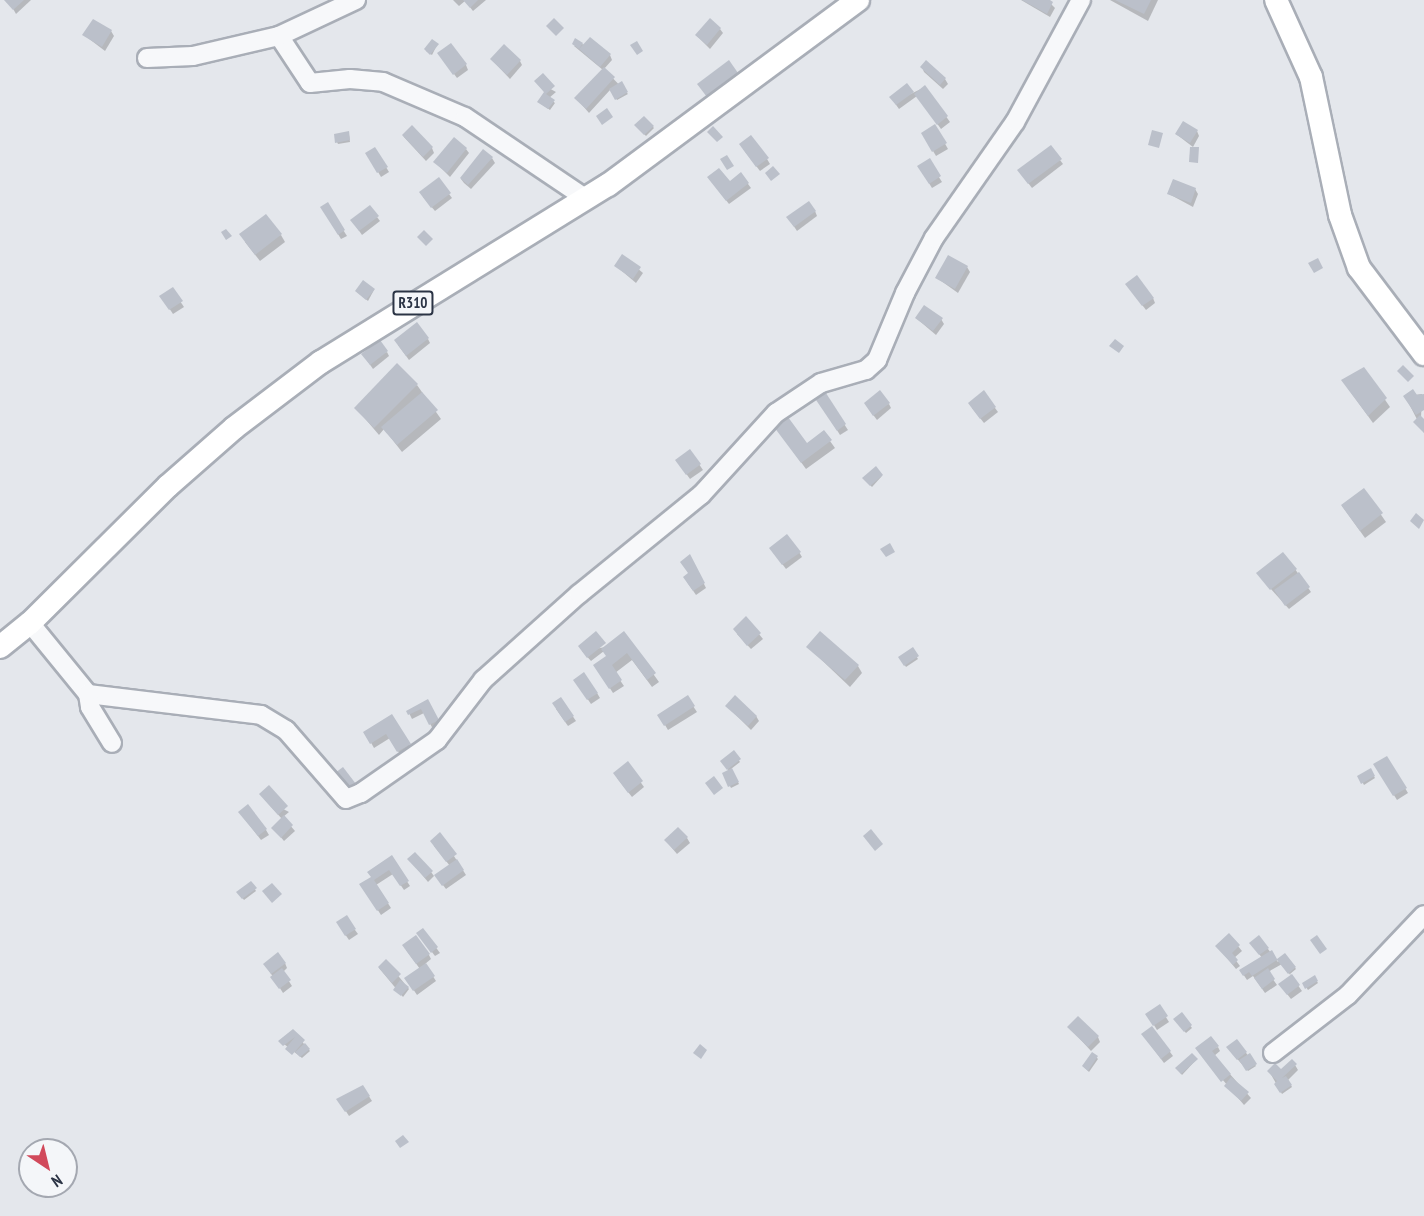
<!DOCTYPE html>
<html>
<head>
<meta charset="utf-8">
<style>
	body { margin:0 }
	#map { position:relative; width:1424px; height:1216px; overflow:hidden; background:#e4e7ec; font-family:"PT Sans Narrow",sans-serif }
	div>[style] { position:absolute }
	.shadow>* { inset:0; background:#0003 }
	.building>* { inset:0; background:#bbc0ca }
	.roads { filter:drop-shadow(2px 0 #a9aeb7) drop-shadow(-2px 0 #a9aeb7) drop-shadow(0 2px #a9aeb7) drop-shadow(0 -2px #a9aeb7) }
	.minor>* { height:18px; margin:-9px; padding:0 9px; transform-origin:9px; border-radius:9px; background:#f7f8fa }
	.major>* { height:22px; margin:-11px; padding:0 11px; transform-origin:11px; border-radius:11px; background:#fff }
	span { translate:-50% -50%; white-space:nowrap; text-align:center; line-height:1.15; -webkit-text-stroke:5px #f4f6f9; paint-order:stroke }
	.shield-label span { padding:2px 4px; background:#f4f6f9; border:2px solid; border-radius:4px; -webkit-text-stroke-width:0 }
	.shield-label { font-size:15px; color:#2b3445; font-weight:700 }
	.north { position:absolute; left:18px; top:1138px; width:60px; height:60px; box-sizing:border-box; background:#f4f6f9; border:2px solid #a4a8b1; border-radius:50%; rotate:145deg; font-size:16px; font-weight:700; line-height:24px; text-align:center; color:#2b3445 }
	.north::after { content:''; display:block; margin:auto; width:21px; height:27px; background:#d1495b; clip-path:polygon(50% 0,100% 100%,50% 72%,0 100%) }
</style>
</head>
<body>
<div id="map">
	<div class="shadow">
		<i style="clip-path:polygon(8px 0,31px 0,16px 14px)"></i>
		<i style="clip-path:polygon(453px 0,486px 0,473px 11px,465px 1px,459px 6px)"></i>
		<i style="clip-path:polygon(1021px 0,1047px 0,1055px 8px,1050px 17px)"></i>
		<i style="clip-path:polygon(1110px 0,1158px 0,1148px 21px)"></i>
		<i style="clip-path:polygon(720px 29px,723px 33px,710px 49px,697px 36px)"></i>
		<i style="clip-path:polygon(111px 31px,114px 36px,105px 51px,84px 35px)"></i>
		<i style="clip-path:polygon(582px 44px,610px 55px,612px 60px,604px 69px,628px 94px,617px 100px,610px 90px,589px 113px,576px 98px,603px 70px,574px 46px)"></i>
		<i style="clip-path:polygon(437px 45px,432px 55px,426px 51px)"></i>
		<i style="clip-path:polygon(442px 58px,466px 65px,468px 70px,457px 78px)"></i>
		<i style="clip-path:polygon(492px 60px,520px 61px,522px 65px,510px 79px)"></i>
		<i style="clip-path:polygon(926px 62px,945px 79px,948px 84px,943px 89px,924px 72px,922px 67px)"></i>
		<i style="clip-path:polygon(728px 63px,740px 79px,710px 101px,702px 89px)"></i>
		<i style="clip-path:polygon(536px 81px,556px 92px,549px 98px,555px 103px,550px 110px,540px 103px,545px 93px)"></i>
		<i style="clip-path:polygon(925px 87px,950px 122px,941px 129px,917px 96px,899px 109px,894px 102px)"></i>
		<i style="clip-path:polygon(935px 126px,948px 149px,936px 156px,923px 134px)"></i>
		<i style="clip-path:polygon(637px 127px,653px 127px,654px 128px,646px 136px)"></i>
		<i style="clip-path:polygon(1197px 131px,1199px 136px,1193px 147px,1176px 134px)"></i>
		<i style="clip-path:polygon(349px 135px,350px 142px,338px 144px,337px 142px)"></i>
		<i style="clip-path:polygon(403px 136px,432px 148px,434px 153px,426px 161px)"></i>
		<i style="clip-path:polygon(375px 149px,389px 172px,381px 177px,367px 153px)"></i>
		<i style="clip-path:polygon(466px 149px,469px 153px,450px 177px,435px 162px)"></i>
		<i style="clip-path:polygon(743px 149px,767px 159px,770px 164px,760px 171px)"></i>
		<i style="clip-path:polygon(492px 158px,495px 163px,471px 189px,464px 183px,461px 179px)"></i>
		<i style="clip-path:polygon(1060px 160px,1063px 164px,1032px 188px,1022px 175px)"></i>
		<i style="clip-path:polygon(929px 161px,942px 182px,932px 188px,919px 167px)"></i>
		<i style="clip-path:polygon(712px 182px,748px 184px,751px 188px,729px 204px)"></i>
		<i style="clip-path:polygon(1195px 189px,1198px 194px,1193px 207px,1169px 194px)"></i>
		<i style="clip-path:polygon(449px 194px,452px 198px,435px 211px,423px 197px)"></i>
		<i style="clip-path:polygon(327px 205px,347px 236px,341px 239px,322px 208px)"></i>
		<i style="clip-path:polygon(815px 211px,817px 216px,797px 231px,791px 222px)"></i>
		<i style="clip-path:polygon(377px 217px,380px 221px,362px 235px,355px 225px)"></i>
		<i style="clip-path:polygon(281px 235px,285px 242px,260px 261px,245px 242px)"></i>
		<i style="clip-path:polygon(623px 256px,643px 273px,636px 283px,616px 266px)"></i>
		<i style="clip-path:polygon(967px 267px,970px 272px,958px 293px,937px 278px)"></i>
		<i style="clip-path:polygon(172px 289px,184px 307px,173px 314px,161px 296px)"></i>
		<i style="clip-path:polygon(1130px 289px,1153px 298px,1155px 303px,1146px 310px)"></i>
		<i style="clip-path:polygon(374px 290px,368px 301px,357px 292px)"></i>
		<i style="clip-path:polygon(916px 318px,941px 319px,944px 324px,936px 335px)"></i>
		<i style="clip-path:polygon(428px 339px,430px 343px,409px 360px,398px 345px)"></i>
		<i style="clip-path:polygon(387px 352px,389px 356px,373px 369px,366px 359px)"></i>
		<i style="clip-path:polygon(1364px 369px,1390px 407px,1373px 423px,1347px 387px)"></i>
		<i style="clip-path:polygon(417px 385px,441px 419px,402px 452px,384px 429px,379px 435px,356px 408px)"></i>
		<i style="clip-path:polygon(823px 392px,848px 430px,840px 435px,816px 397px)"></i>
		<i style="clip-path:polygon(1422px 394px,1421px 418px,1424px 433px,1405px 396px)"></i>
		<i style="clip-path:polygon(889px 404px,891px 408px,877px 420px,868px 408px)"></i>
		<i style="clip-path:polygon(972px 408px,995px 408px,998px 412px,984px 423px)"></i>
		<i style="clip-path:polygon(781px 435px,807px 445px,830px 441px,835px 448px,806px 469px)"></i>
		<i style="clip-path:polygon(690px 451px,703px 470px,690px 479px,680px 465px)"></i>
		<i style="clip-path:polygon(882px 476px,872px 487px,865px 480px)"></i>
		<i style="clip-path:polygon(1364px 490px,1386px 522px,1365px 538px,1342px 506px)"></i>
		<i style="clip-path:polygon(799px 552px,802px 557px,786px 569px,774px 553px)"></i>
		<i style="clip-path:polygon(690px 556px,706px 588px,696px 595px,687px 582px)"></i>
		<i style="clip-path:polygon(1295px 569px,1311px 592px,1289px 609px,1261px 578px)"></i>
		<i style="clip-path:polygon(746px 618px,763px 639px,751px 649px,737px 634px)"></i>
		<i style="clip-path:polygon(624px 633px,659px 682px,652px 687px,632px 660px,615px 673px,624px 686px,613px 693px,595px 665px,608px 657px,604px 651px,591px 661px,582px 651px,606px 647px)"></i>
		<i style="clip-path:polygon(808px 647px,858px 666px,862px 673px,850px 687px)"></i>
		<i style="clip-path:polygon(912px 649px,918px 659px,906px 667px,900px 657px)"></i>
		<i style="clip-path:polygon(578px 685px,597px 693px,600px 698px,591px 704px)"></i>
		<i style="clip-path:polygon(687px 697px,697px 712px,668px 730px,659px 715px)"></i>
		<i style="clip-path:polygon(561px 699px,576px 721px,568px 726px,556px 709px)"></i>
		<i style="clip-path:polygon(428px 701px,441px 725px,433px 729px,424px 713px,412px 719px,408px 711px)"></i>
		<i style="clip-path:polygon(727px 706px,756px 716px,759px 721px,751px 730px)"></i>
		<i style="clip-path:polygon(391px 716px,412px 750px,401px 756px,390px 738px,374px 748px,365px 732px)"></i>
		<i style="clip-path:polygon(733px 752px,740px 762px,731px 769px,739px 784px,731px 788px,724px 774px,729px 771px,722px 761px)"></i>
		<i style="clip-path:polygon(1387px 758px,1408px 793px,1397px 800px,1375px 765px)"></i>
		<i style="clip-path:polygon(627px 763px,644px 787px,632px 797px,617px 778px)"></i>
		<i style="clip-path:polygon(1370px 770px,1375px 778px,1364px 785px,1359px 776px)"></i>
		<i style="clip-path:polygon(264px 799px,289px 812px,283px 817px,295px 831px,284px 841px,273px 828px,282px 819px)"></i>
		<i style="clip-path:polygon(243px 817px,266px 830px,269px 835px,261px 840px)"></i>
		<i style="clip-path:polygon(440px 834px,466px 875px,446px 889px,439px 880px,450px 866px,434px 846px)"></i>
		<i style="clip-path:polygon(687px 838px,690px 843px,677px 854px,666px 841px)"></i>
		<i style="clip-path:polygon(391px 857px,410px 886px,404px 890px,393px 874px,376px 885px,391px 908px,381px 915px,364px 889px)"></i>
		<i style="clip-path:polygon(409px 859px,431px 872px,434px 876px,428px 882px)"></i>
		<i style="clip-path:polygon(251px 883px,256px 891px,244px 900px,238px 892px)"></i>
		<i style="clip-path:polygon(340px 927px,355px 930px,358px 934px,349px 940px)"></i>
		<i style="clip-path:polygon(423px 930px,440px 953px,435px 956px,421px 938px)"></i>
		<i style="clip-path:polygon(1229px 935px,1242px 951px,1234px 958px,1240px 966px,1236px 969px,1217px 946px)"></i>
		<i style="clip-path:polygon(1251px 943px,1268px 949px,1278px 962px,1285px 955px,1296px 969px,1290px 974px,1302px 991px,1291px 999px,1283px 989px,1291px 976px,1282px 964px,1268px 972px,1277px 985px,1265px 993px,1253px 976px,1247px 980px,1241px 971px,1262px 958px)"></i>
		<i style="clip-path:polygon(406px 950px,429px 955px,431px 959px,425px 964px,436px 981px,417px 995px,409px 983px,420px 969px)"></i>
		<i style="clip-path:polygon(386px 961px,409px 989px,403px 997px,379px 968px)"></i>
		<i style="clip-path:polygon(285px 963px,287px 968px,283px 972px,292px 986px,283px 993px,268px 969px)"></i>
		<i style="clip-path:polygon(1314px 977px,1318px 983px,1308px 990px,1304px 984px)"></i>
		<i style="clip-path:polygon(1159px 1006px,1169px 1022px,1157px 1030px,1147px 1014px)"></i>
		<i style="clip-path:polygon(1182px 1015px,1192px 1028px,1186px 1033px,1175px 1020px)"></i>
		<i style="clip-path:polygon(1069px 1027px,1098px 1037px,1100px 1042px,1091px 1051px)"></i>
		<i style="clip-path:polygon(293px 1031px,310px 1051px,302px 1058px,280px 1041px)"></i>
		<i style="clip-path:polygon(1146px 1039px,1170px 1052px,1173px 1056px,1164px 1063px)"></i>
		<i style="clip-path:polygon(1237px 1041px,1256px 1066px,1248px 1071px,1231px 1052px)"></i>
		<i style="clip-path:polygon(1218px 1047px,1220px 1051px,1214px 1056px,1251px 1098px,1244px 1105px,1200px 1053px)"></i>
		<i style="clip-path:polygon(1093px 1054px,1098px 1059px,1089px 1072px,1083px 1066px)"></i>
		<i style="clip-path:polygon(1196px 1060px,1182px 1075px,1178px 1070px)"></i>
		<i style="clip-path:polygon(1295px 1065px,1298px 1070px,1288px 1080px,1292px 1087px,1282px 1094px,1269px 1071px,1281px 1071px)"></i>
		<i style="clip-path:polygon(363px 1087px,372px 1101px,349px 1116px,338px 1099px)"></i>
	</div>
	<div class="building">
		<i style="clip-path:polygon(4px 0,24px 0,13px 10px)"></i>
		<i style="clip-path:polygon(463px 0,478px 0,470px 8px)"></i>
		<i style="clip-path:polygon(1022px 0,1050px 0,1053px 2px,1047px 14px)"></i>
		<i style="clip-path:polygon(1115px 0,1151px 0,1144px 14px)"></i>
		<i style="clip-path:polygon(554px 18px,564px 28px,556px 36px,546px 26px)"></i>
		<i style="clip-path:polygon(710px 18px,721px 28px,707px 45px,695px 35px)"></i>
		<i style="clip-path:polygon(93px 19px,112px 30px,102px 47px,82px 35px)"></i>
		<i style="clip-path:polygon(590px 37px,611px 54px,600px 67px,579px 49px)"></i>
		<i style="clip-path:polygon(575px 38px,583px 43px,579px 49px,572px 44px)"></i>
		<i style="clip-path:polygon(432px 39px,439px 44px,430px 55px,424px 49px)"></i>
		<i style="clip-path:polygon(637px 41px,643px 51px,637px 55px,630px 45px)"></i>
		<i style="clip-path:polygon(451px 43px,467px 64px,453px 75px,437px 53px)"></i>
		<i style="clip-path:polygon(504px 44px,521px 60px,507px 75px,490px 59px)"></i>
		<i style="clip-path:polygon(729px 60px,738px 73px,707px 97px,697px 84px)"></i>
		<i style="clip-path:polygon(926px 60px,946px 78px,940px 85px,920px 67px)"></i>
		<i style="clip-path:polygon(604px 67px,615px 77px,586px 109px,574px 98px)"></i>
		<i style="clip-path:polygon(543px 73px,555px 86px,546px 94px,555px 100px,548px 109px,537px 102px,544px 92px,534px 81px)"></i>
		<i style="clip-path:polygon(622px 81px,628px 92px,615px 100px,609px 89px)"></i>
		<i style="clip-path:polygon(907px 83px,914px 92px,896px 105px,889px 97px)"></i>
		<i style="clip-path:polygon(925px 85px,948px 116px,937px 125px,914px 94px)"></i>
		<i style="clip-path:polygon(607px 108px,613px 117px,602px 125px,596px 116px)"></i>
		<i style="clip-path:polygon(644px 116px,654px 126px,644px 135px,634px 125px)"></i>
		<i style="clip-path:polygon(1183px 121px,1198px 130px,1190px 143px,1175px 134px)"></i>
		<i style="clip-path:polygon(935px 124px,947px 143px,932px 152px,921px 133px)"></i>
		<i style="clip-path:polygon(412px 125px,433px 147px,423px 157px,402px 135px)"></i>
		<i style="clip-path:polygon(713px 126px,723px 137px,717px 142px,707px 132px)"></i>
		<i style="clip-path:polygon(1152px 130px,1163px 133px,1159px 148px,1148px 145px)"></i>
		<i style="clip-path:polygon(349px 131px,350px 140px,335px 143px,334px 134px)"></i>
		<i style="clip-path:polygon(751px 135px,769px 158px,756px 167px,739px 144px)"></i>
		<i style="clip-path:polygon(454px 137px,467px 148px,447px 173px,433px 162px)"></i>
		<i style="clip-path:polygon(1051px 145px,1062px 159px,1028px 184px,1017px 170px)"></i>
		<i style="clip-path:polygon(375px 147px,388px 167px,377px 173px,365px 153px)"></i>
		<i style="clip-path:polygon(1190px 147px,1199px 147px,1198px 163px,1189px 162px)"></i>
		<i style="clip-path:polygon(483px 149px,493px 157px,468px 185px,460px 178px)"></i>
		<i style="clip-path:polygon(727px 155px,734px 166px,727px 170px,720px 159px)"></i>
		<i style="clip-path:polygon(930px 158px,941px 176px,929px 184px,917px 166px)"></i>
		<i style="clip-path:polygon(773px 166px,780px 174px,771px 181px,765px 173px)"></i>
		<i style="clip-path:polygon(719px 168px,730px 181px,741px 172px,749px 183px,726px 201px,707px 177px)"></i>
		<i style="clip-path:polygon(439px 177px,451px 193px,431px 208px,419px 192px)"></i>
		<i style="clip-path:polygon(1173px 179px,1196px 188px,1191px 203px,1167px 194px)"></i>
		<i style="clip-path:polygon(809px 201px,816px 211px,794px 227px,786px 217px)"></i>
		<i style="clip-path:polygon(328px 202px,345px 230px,338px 235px,320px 207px)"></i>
		<i style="clip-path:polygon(370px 205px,379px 216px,359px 231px,350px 220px)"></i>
		<i style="clip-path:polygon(266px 214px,282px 234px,255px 255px,239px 234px)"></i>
		<i style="clip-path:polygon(226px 229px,232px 236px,226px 240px,221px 232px)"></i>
		<i style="clip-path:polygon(424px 230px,433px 239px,426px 246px,417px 237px)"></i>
		<i style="clip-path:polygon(622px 254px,641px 267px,633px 279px,614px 266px)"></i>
		<i style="clip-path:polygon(948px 255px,968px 266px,955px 289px,935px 278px)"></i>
		<i style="clip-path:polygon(1318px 258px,1323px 268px,1314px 273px,1308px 263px)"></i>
		<i style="clip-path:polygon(1137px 275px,1154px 298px,1142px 306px,1125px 284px)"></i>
		<i style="clip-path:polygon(363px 280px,375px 289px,366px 300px,355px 291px)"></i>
		<i style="clip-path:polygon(173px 287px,183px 301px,169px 310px,159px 296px)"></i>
		<i style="clip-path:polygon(924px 305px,943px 318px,933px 331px,915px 318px)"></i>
		<i style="clip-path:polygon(417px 322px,429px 338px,406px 356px,394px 340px)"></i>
		<i style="clip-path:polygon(1115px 339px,1124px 346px,1119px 353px,1109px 346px)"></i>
		<i style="clip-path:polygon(380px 340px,388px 351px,370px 365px,361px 354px)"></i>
		<i style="clip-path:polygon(397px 363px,418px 384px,374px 428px,354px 408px)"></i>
		<i style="clip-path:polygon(1403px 365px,1414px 376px,1408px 382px,1397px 371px)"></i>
		<i style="clip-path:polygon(1364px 367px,1387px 398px,1368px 416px,1341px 380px)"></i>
		<i style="clip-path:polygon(1413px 389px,1417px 395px,1424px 394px,1424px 410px,1416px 415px,1403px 396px)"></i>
		<i style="clip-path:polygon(824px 390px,846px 424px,837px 431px,814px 397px)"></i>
		<i style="clip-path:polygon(880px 390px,890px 403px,873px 416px,864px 403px)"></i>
		<i style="clip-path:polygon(984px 390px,996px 407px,980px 419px,968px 403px)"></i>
		<i style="clip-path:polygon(422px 392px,438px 410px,397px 445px,381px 427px)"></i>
		<i style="clip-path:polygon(1420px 415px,1424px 419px,1424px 433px,1413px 422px)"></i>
		<i style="clip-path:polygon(788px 417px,807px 443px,824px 430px,832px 440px,801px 463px,774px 427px)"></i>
		<i style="clip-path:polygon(690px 449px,701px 464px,686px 475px,675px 460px)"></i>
		<i style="clip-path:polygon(876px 466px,883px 475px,870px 486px,862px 478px)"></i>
		<i style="clip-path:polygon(1364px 488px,1383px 513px,1360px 531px,1341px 505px)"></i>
		<i style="clip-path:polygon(1416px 513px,1424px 520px,1419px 529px,1410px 521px)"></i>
		<i style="clip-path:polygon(787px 534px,801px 552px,782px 565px,769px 548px)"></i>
		<i style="clip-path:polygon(890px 543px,895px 552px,886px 557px,880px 549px)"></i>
		<i style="clip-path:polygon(1283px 552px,1297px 569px,1270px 590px,1256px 573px)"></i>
		<i style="clip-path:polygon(690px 554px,705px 583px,693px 591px,683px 577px,688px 573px,680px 562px)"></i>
		<i style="clip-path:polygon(1299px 572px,1310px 587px,1285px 606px,1274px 590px)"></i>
		<i style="clip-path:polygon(746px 616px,761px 633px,747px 646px,733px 629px)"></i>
		<i style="clip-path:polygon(596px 631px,606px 643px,587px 658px,578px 646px)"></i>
		<i style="clip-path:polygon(624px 631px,656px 673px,647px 680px,627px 653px,612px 665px,622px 680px,609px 689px,593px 665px,606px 656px,601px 649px)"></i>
		<i style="clip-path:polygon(820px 631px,859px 665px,845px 680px,806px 647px)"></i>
		<i style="clip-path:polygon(913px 647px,919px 656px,904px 666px,898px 657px)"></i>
		<i style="clip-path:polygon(584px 672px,598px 693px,587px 700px,573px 680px)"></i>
		<i style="clip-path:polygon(688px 695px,695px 706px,664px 726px,657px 715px)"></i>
		<i style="clip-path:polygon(735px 695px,757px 716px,748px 726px,725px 706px)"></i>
		<i style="clip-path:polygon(561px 697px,574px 716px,565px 722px,552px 703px)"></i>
		<i style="clip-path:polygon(428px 699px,439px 720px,429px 725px,421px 709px,408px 715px,406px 711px)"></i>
		<i style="clip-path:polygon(392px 714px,411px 744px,397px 752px,386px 734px,370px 744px,363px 732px)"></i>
		<i style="clip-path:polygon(734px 750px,741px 759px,727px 770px,720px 761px)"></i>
		<i style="clip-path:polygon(1387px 756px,1407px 788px,1393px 796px,1373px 764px)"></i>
		<i style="clip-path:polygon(628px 761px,643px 781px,628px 793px,613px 773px)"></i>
		<i style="clip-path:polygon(343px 767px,356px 784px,347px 790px,335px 773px)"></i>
		<i style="clip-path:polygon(732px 768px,739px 782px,728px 787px,722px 773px)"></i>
		<i style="clip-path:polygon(1371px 768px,1375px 776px,1361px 784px,1357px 776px)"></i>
		<i style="clip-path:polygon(714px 776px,723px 788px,714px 795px,705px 783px)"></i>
		<i style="clip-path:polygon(269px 785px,288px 806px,278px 815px,259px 794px)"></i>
		<i style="clip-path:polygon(248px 804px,267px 829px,258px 836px,238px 812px)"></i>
		<i style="clip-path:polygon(284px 815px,293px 825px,281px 838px,271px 828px)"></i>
		<i style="clip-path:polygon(678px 827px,688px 837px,674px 850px,664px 840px)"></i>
		<i style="clip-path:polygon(871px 829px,883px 844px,875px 851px,863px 836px)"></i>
		<i style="clip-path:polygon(440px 832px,457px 854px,446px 862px,430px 841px)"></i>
		<i style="clip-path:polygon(415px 852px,433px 871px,425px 878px,407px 859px)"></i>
		<i style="clip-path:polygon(392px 855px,409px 881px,400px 886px,389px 870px,374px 880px,389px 903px,377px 911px,359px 884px,371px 877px,367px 872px)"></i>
		<i style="clip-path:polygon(457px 859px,464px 870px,442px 886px,434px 875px)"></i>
		<i style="clip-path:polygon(251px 881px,257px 888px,242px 899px,236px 892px)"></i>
		<i style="clip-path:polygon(272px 883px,282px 894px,272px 903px,262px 891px)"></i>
		<i style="clip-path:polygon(347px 915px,356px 929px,345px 936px,336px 922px)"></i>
		<i style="clip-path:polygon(423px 928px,438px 947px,431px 953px,416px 933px)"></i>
		<i style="clip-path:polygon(1229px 933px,1240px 945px,1232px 953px,1238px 960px,1233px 965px,1215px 946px)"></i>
		<i style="clip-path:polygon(416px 935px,430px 954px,416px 964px,402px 945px)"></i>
		<i style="clip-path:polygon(1259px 935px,1269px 948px,1259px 955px,1249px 943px)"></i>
		<i style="clip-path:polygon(1317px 935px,1327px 949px,1320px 954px,1310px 940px)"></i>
		<i style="clip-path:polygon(1272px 950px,1277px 959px,1285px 953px,1296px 967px,1288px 974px,1277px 960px,1252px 976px,1249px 972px,1243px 976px,1239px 970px)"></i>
		<i style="clip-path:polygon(278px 952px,286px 963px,271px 974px,263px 964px)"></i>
		<i style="clip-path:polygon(386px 959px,401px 974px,392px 983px,378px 967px)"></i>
		<i style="clip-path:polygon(426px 963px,435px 976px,413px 991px,404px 978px)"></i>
		<i style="clip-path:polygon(282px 968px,291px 980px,279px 989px,270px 977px)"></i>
		<i style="clip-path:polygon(1268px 968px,1275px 979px,1262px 989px,1254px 978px)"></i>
		<i style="clip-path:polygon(1292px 974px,1300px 985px,1287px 995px,1278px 984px)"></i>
		<i style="clip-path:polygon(1315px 975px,1318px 981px,1305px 989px,1302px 983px)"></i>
		<i style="clip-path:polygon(400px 980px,409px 987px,401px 996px,393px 990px)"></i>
		<i style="clip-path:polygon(1160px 1004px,1168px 1016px,1153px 1026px,1145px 1014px)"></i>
		<i style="clip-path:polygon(1182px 1012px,1192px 1025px,1184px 1032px,1173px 1019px)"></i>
		<i style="clip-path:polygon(1078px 1016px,1099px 1036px,1088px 1047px,1067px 1027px)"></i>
		<i style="clip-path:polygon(1152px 1026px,1171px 1051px,1161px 1059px,1141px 1034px)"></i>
		<i style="clip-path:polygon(293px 1029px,305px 1040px,292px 1055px,285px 1049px,295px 1037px,283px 1046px,278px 1041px)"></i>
		<i style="clip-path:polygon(1211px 1036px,1219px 1046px,1212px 1051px,1231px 1074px,1221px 1082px,1195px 1048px)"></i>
		<i style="clip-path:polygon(1237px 1039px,1247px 1052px,1237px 1060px,1226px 1047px)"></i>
		<i style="clip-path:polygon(305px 1043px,310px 1049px,300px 1057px,295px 1052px)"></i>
		<i style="clip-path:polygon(700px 1044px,707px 1050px,701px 1059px,693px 1053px)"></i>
		<i style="clip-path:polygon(1092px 1052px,1098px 1056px,1088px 1071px,1082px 1066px)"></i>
		<i style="clip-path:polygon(1192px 1053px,1198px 1059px,1181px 1074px,1175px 1068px)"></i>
		<i style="clip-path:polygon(1250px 1053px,1257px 1064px,1246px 1071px,1239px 1060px)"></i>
		<i style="clip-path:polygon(1292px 1059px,1297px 1064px,1282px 1078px,1286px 1076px,1292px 1085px,1280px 1093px,1274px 1084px,1277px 1081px,1267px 1071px,1275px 1063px,1281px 1069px)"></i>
		<i style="clip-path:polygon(1231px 1077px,1249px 1092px,1241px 1101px,1224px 1086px)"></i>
		<i style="clip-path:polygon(363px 1085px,370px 1096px,345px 1112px,336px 1099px)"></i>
		<i style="clip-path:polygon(403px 1135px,409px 1142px,400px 1148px,395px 1141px)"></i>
	</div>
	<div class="roads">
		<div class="minor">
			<i style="left:279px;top:36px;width:56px;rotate:56.6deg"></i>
			<i style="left:310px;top:83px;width:40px;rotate:-5.7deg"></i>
			<i style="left:350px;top:79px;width:33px;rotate:5deg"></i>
			<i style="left:383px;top:82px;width:89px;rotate:23.1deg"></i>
			<i style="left:465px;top:117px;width:145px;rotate:34deg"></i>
			<i style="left:147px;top:58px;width:46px;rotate:-2.5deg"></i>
			<i style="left:193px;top:56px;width:88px;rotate:-13.1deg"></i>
			<i style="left:279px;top:36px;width:85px;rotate:-25.1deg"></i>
			<i style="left:30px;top:623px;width:92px;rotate:50.8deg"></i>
			<i style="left:88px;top:694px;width:174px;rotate:6.9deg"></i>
			<i style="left:261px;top:715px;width:29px;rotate:31deg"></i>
			<i style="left:286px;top:730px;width:91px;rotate:49deg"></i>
			<i style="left:346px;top:799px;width:16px;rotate:-22deg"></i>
			<i style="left:361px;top:793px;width:93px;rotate:-34.9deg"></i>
			<i style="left:437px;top:740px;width:76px;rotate:-52.5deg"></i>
			<i style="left:483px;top:680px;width:129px;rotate:-41.9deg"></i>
			<i style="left:579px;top:594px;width:157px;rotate:-39.1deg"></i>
			<i style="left:701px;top:495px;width:111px;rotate:-47.6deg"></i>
			<i style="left:776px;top:413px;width:54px;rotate:-33.7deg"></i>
			<i style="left:821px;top:383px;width:47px;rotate:-16.1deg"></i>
			<i style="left:866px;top:370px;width:15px;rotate:-42deg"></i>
			<i style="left:877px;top:360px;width:73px;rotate:-67.3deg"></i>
			<i style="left:905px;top:293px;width:62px;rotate:-62.2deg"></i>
			<i style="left:934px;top:238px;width:141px;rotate:-55.1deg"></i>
			<i style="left:1015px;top:122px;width:139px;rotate:-61.6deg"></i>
			<i style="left:88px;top:694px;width:13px;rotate:81deg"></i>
			<i style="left:90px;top:707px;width:42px;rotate:58.6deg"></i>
			<i style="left:1273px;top:1053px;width:95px;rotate:-37.7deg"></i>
			<i style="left:1348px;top:995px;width:110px;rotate:-46.5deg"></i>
		</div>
		<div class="major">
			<i style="left:1276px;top:0;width:85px;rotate:65.6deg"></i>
			<i style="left:1311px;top:77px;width:141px;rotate:78.1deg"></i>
			<i style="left:1340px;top:215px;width:56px;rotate:70.3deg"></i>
			<i style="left:1359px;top:268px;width:108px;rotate:52.9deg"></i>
			<i style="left:0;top:647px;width:38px;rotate:-39deg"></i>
			<i style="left:30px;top:623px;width:194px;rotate:-44.8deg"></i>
			<i style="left:168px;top:486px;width:88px;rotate:-41.3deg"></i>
			<i style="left:234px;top:428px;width:109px;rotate:-37.2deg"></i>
			<i style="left:321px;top:362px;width:337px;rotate:-31.7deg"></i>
			<i style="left:608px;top:185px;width:311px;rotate:-36.5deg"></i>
		</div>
	</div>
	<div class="shield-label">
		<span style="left:413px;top:303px">R310</span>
	</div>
	<div class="north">N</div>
</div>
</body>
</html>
